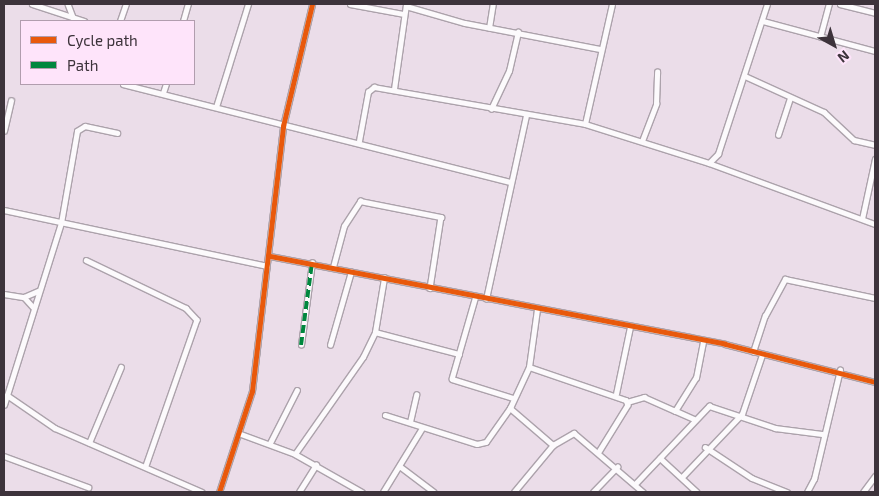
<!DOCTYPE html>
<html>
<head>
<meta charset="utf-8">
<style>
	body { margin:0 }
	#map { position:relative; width:879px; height:496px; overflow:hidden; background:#ebdde9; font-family:"Exo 2",sans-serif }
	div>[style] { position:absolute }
	.roads { filter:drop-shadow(1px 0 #aca2ab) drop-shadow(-1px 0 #aca2ab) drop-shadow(0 1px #aca2ab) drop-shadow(0 -1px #aca2ab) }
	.minor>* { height:4.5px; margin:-2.25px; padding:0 2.25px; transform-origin:2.25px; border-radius:2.25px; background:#fcfafc }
	.tertiary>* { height:5px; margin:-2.5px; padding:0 2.5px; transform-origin:2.5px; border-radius:2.5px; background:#fcfafc }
	.quiet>* { height:4px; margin-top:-2px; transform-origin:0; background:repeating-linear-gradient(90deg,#00873e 0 8px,transparent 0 12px) }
	.cycleway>* { height:5px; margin:-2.5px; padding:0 2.5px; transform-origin:2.5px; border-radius:2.5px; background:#e8590c }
	span { translate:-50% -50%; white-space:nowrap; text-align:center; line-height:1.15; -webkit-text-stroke:4.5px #fee4fa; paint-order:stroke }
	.frame { position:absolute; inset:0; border:5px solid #3d333b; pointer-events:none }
	.legend { position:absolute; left:20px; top:20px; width:175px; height:65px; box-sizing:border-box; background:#fee4fa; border:1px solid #b19dae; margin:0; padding:6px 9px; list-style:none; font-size:15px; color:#3d333b }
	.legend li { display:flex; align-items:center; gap:10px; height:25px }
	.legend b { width:25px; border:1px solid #b19dae }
	.north { position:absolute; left:809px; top:20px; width:50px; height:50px; -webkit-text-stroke:4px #fee4fa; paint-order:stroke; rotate:141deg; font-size:14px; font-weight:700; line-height:20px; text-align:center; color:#3d333b }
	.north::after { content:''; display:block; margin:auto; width:18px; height:22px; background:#3d333b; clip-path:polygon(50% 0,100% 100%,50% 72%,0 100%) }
</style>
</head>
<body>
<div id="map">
	<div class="roads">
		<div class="minor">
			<i style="left:32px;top:4px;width:55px;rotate:18.1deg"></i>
			<i style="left:68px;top:4px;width:14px;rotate:69deg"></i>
			<i style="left:350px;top:4px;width:55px;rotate:10.5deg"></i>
			<i style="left:840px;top:4px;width:36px;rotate:14deg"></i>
			<i style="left:406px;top:6px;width:61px;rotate:16.1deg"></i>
			<i style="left:465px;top:23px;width:137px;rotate:10.9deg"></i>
			<i style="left:120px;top:21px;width:18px;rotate:-71deg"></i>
			<i style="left:183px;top:21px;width:18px;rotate:-74deg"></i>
			<i style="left:763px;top:21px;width:116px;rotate:15deg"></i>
			<i style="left:489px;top:28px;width:24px;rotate:-81deg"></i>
			<i style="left:820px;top:37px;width:34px;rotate:-75deg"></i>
			<i style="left:745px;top:76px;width:87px;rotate:24.5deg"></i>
			<i style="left:824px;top:112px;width:41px;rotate:43deg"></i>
			<i style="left:854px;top:140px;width:22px;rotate:13deg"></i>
			<i style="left:123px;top:84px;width:398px;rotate:14.2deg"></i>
			<i style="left:394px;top:89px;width:85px;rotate:-81.9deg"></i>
			<i style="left:163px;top:93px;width:9px;rotate:-72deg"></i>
			<i style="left:216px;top:107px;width:108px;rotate:-72.7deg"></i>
			<i style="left:491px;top:109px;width:42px;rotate:-64.7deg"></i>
			<i style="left:509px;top:71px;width:40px;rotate:-77deg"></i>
			<i style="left:585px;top:124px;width:130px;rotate:17.5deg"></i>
			<i style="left:709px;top:163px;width:13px;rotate:-45deg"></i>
			<i style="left:718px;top:154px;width:158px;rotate:-71.9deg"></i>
			<i style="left:4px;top:131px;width:31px;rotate:-77deg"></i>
			<i style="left:778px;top:135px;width:39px;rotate:-72deg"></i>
			<i style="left:359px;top:141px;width:50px;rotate:-79.6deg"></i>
			<i style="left:368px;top:92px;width:8px;rotate:-40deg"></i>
			<i style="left:374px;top:87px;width:214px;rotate:9.9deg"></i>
			<i style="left:585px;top:124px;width:123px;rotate:-77.3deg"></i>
			<i style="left:642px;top:141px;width:40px;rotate:-69deg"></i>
			<i style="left:656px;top:104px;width:32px;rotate:-88deg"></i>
			<i style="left:709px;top:163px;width:177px;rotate:20.2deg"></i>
			<i style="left:4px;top:210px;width:269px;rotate:12deg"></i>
			<i style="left:862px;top:219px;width:61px;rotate:-77.8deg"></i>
			<i style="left:270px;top:256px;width:463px;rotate:10.9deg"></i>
			<i style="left:725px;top:344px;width:155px;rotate:14.2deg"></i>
			<i style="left:86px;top:260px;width:111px;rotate:25.6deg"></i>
			<i style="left:186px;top:308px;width:16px;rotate:47deg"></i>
			<i style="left:197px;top:320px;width:155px;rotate:109.3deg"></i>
			<i style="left:333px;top:267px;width:42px;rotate:-75deg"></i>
			<i style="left:344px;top:226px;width:30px;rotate:-57deg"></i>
			<i style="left:360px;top:201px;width:83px;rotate:11.2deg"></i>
			<i style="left:441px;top:217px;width:72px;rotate:98.8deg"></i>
			<i style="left:4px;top:294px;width:20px;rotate:9deg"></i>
			<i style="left:24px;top:297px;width:13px;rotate:48deg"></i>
			<i style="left:476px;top:296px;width:86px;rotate:106.1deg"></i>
			<i style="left:452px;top:379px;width:64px;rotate:17.3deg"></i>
			<i style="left:24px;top:297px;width:15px;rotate:-23deg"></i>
			<i style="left:486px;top:299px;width:188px;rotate:-77.7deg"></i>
			<i style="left:375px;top:332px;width:87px;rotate:14.7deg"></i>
			<i style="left:301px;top:345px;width:83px;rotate:-82.4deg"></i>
			<i style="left:330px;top:345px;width:76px;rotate:-74deg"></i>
			<i style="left:753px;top:352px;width:38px;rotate:-72deg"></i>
			<i style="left:765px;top:316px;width:42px;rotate:-61.6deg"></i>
			<i style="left:785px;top:279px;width:92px;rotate:11.9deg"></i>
			<i style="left:529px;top:367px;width:102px;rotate:18.8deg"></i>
			<i style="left:626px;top:400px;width:5px;rotate:68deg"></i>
			<i style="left:628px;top:405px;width:55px;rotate:121.7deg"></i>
			<i style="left:616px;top:394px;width:68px;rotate:-78.2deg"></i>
			<i style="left:7px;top:395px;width:58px;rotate:34.5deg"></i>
			<i style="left:55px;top:428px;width:160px;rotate:23.5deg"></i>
			<i style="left:627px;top:402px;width:18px;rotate:-16deg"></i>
			<i style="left:644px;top:397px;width:34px;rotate:24deg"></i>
			<i style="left:4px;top:405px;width:191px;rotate:-72.6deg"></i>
			<i style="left:61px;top:223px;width:93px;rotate:-80.1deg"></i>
			<i style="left:77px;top:131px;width:9px;rotate:-32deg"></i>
			<i style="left:85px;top:126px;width:33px;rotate:12deg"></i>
			<i style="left:510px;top:408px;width:57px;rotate:40.7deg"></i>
			<i style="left:385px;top:415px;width:96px;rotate:17.5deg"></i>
			<i style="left:477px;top:444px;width:9px;rotate:-13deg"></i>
			<i style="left:486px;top:442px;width:42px;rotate:-54.8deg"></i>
			<i style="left:510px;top:408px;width:45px;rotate:-65.1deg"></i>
			<i style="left:529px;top:367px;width:59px;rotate:-82.1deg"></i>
			<i style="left:695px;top:420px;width:22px;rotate:-156deg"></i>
			<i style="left:675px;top:411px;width:39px;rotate:-58deg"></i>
			<i style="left:696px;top:378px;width:38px;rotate:-79deg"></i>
			<i style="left:410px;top:422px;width:28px;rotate:-77deg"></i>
			<i style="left:241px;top:434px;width:58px;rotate:20.3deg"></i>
			<i style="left:295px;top:454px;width:77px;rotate:29.6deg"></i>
			<i style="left:89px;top:443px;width:82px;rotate:-67.2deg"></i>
			<i style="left:270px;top:443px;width:59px;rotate:-63deg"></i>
			<i style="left:705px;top:447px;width:56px;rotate:33.4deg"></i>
			<i style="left:752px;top:478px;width:38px;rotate:22deg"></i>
			<i style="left:295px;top:454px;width:118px;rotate:-55deg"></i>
			<i style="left:363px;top:357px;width:28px;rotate:-64deg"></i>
			<i style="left:375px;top:332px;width:55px;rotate:-80.5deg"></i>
			<i style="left:4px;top:456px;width:90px;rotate:20.3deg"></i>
			<i style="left:660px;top:458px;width:50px;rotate:42.6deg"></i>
			<i style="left:401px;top:467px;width:41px;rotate:37.1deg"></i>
			<i style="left:682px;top:477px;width:87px;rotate:-46.4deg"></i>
			<i style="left:742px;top:414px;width:62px;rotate:-71.3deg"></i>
			<i style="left:635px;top:484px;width:108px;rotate:-46.5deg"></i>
			<i style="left:709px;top:406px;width:70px;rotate:18.4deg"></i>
			<i style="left:775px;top:428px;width:47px;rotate:7.3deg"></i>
			<i style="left:299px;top:492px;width:32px;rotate:-58deg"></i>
			<i style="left:383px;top:492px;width:75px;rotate:-58.6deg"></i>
			<i style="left:514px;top:492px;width:61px;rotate:-50.3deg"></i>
			<i style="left:553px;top:445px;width:24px;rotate:-30deg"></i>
			<i style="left:574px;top:433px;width:91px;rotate:40.5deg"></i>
			<i style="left:593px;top:492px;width:35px;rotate:-46deg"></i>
			<i style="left:807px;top:492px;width:15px;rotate:-62deg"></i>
			<i style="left:814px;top:479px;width:112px;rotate:-76.6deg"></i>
			<i style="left:863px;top:492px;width:20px;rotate:-53deg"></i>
		</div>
		<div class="tertiary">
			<i style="left:219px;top:492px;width:106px;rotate:-71.9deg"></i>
			<i style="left:252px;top:391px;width:267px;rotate:-83.3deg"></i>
			<i style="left:283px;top:126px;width:125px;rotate:-76.6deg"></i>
		</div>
	</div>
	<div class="quiet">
		<i style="left:301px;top:345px;width:83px;rotate:-82.4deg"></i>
	</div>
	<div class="cycleway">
		<i style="left:270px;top:256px;width:463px;rotate:10.9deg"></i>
		<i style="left:725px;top:344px;width:155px;rotate:14.2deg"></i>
		<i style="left:219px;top:492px;width:106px;rotate:-71.9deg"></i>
		<i style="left:252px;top:391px;width:267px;rotate:-83.3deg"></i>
		<i style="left:283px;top:126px;width:125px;rotate:-76.6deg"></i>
	</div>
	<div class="frame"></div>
	<ul class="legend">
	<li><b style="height:6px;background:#e8590c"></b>Cycle path</li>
	<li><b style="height:6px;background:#00873e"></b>Path</li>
	</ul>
	<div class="north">N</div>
</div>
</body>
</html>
